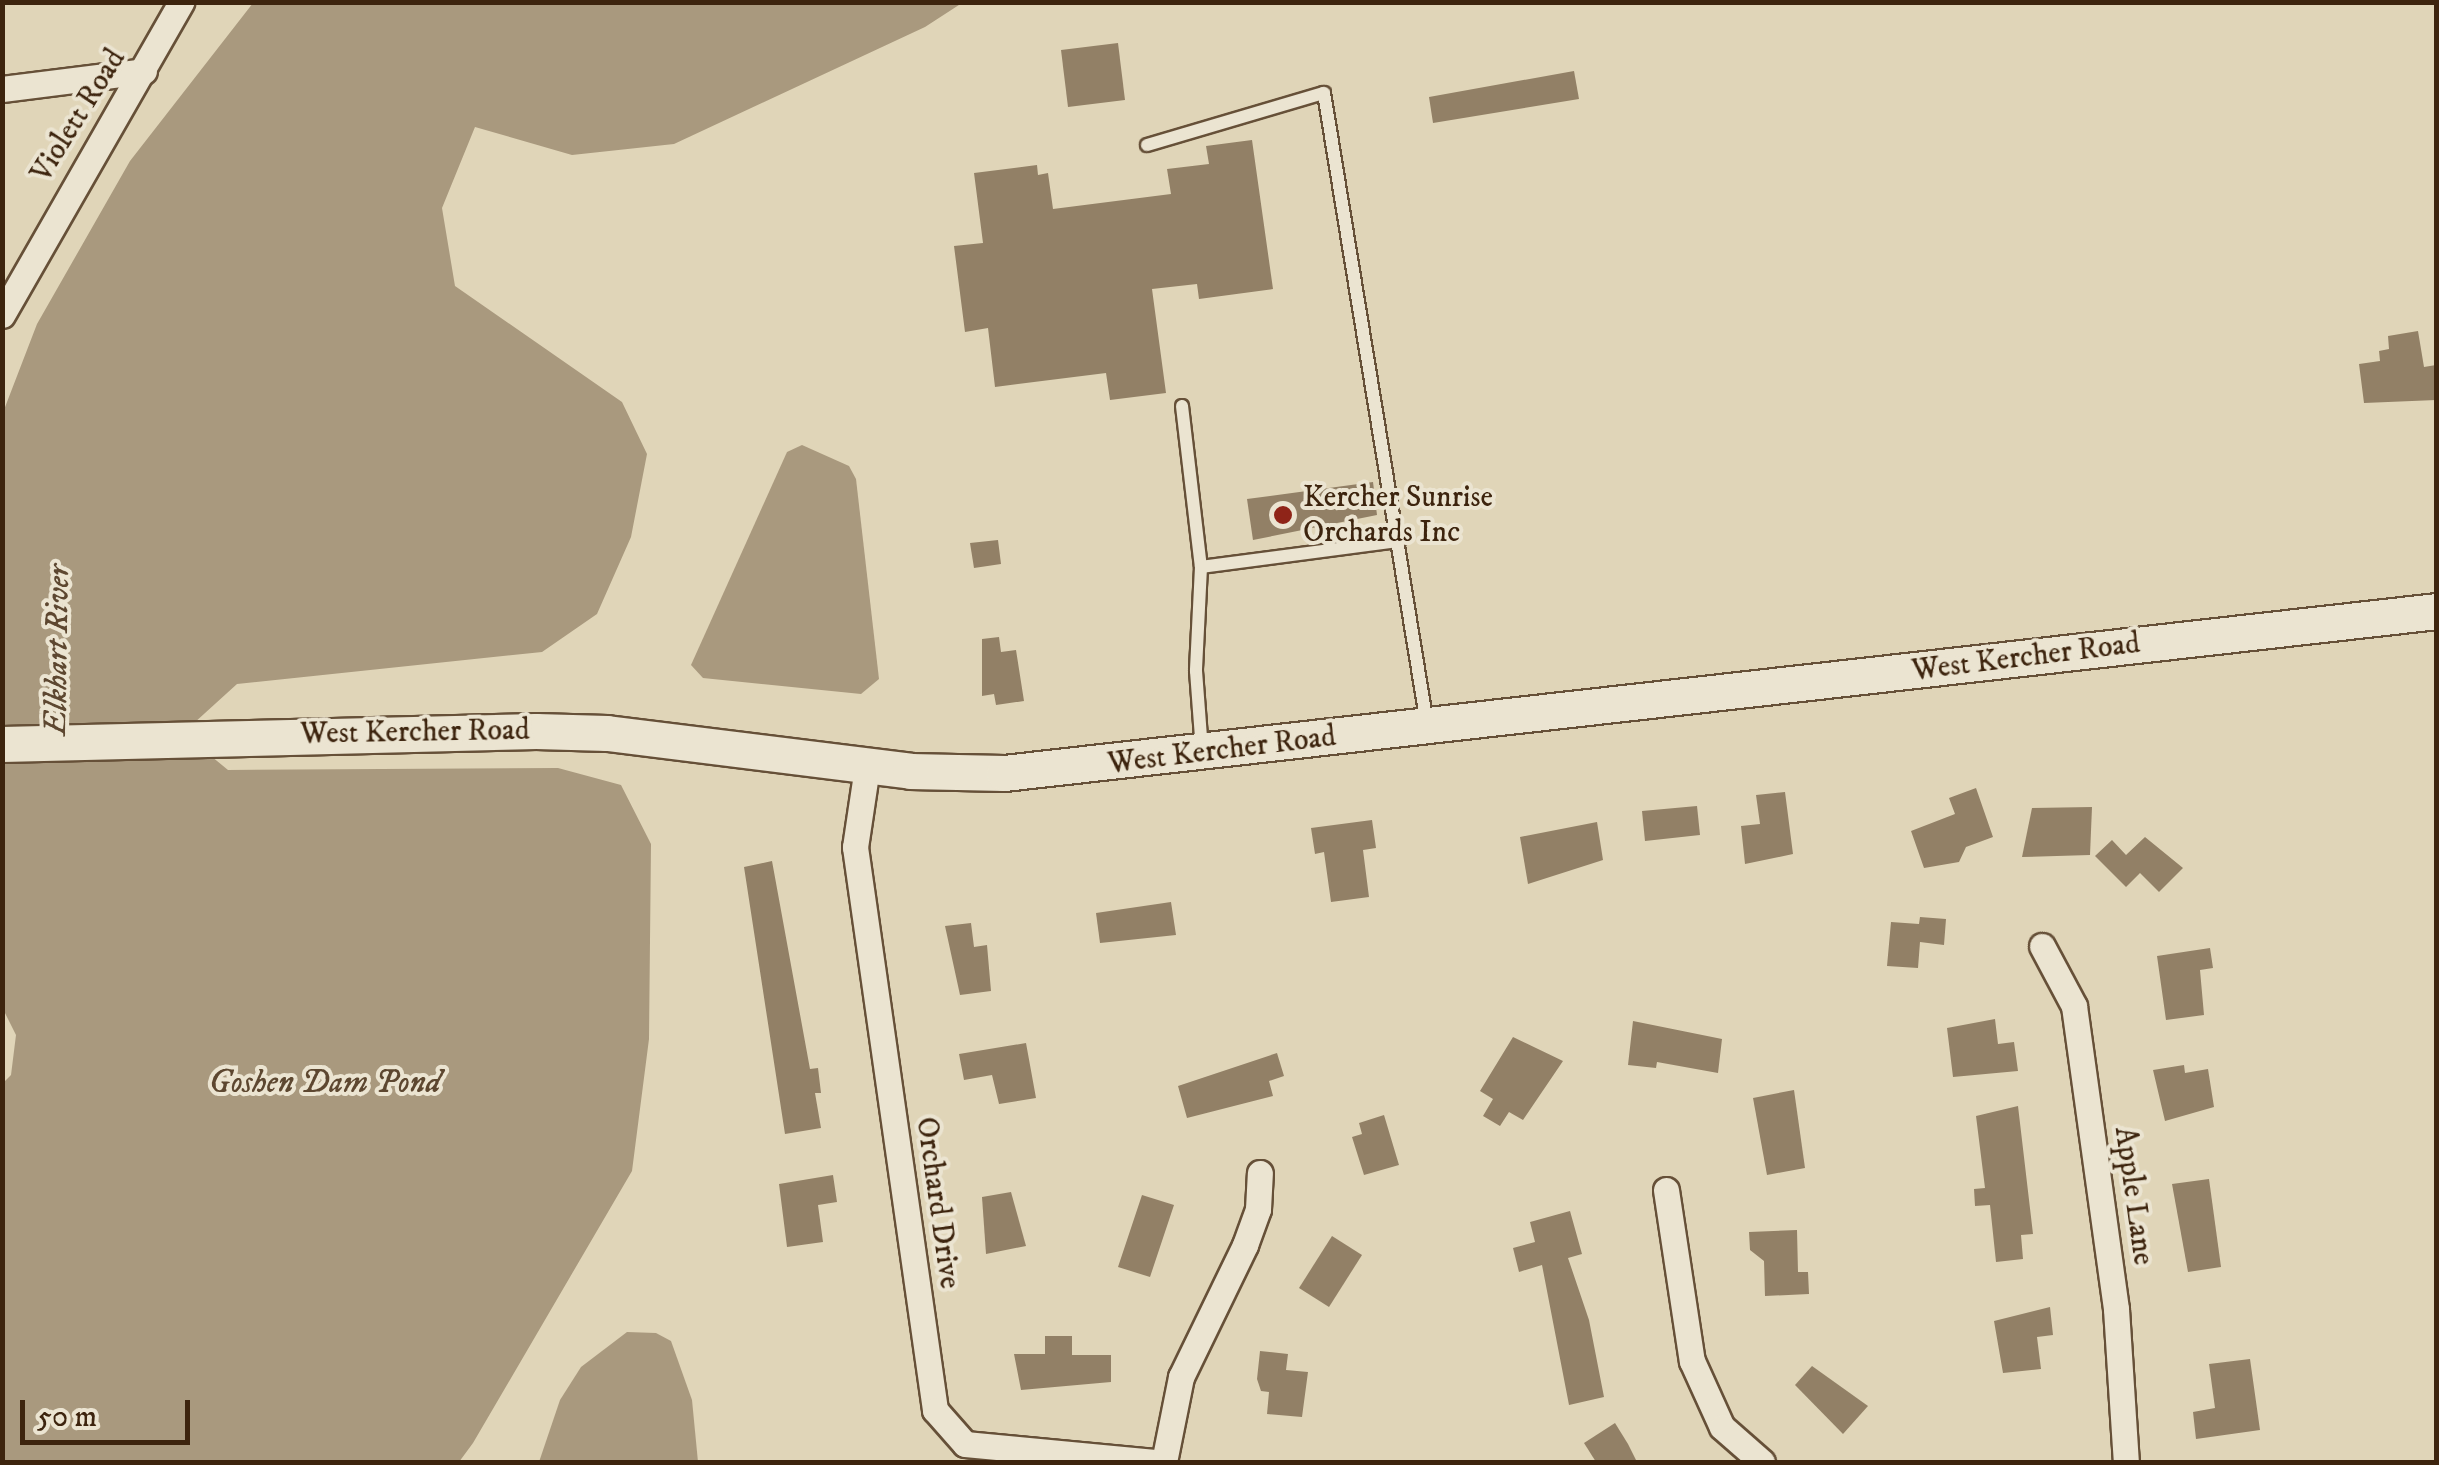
<!DOCTYPE html>
<html>
<head>
<meta charset="utf-8">
<style>
	body { margin:0 }
	#map { position:relative; width:2439px; height:1465px; overflow:hidden; background:#e0d5b8; font-family:"IM FELL DW Pica",serif }
	div>[style] { position:absolute }
	.water>* { inset:0; background:#a9997e }
	.building>* { inset:0; background:#928066 }
	.roads { filter:drop-shadow(2px 0 #665038) drop-shadow(-2px 0 #665038) drop-shadow(0 2px #665038) drop-shadow(0 -2px #665038) }
	.lane>* { height:12px; margin:-6px; padding:0 6px; transform-origin:6px; border-radius:6px; background:#ebe4d1 }
	.street>* { height:25px; margin:-12.5px; padding:0 12.5px; transform-origin:12.5px; border-radius:12.5px; background:#ebe4d1 }
	.secondary>* { height:35px; margin:-17.5px; padding:0 17.5px; transform-origin:17.5px; border-radius:17.5px; background:#ebe4d1 }
	.dots>* { width:28px; height:28px; translate:-50% -50%; box-sizing:border-box; border:5px solid #ebe4d1; border-radius:50% }
	span { translate:-50% -50%; white-space:nowrap; text-align:center; line-height:1.15; -webkit-text-stroke:8px #ebe4d1; paint-order:stroke }
	.street-label { font-size:30px; color:#3d240e }
	.poi-label { font-size:30px; color:#3d240e }
	.left { translate:0 -50%; text-align:left }
	.water-label { font-size:32px; color:#5d4730; font-style:italic }
	.frame { position:absolute; inset:0; border:5px solid #3d240e; pointer-events:none }
	.scale { position:absolute; left:20px; top:1400px; width:170px; height:45px; box-sizing:border-box; border:5px solid #3d240e; border-top:0; padding-left:12px; font-size:30px; line-height:35px; white-space:nowrap; color:#3d240e; -webkit-text-stroke:8px #ebe4d1; paint-order:stroke }
</style>
</head>
<body>
<div id="map">
	<div class="water">
		<i style="clip-path:polygon(253px 3px,962px 3px,925px 27px,674px 144px,572px 155px,475px 127px,442px 208px,455px 286px,622px 402px,647px 454px,631px 537px,597px 614px,542px 652px,237px 684px,183px 733px,228px 770px,558px 768px,621px 785px,651px 844px,649px 1039px,632px 1171px,473px 1443px,459px 1462px,3px 1462px,2px 1084px,11px 1075px,16px 1035px,2px 1007px,2px 415px,37px 324px,130px 161px)"></i>
		<i style="clip-path:polygon(802px 445px,849px 466px,856px 479px,879px 679px,861px 694px,703px 678px,691px 665px,787px 452px)"></i>
		<i style="clip-path:polygon(627px 1332px,656px 1333px,671px 1341px,692px 1400px,698px 1462px,539px 1462px,560px 1400px,581px 1367px)"></i>
	</div>
	<div class="building">
		<i style="clip-path:polygon(1118px 43px,1125px 100px,1068px 107px,1061px 50px)"></i>
		<i style="clip-path:polygon(1574px 71px,1579px 99px,1433px 123px,1429px 97px)"></i>
		<i style="clip-path:polygon(1252px 140px,1273px 289px,1199px 299px,1197px 284px,1152px 289px,1166px 393px,1110px 400px,1106px 373px,995px 387px,988px 328px,965px 332px,954px 246px,983px 243px,974px 173px,1037px 165px,1038px 175px,1048px 173px,1053px 209px,1171px 194px,1167px 169px,1209px 164px,1206px 146px)"></i>
		<i style="clip-path:polygon(2418px 331px,2424px 367px,2436px 365px,2436px 400px,2364px 403px,2359px 364px,2380px 361px,2379px 351px,2389px 349px,2388px 336px)"></i>
		<i style="clip-path:polygon(1373px 482px,1377px 515px,1253px 540px,1247px 499px)"></i>
		<i style="clip-path:polygon(998px 540px,1001px 564px,974px 568px,970px 543px)"></i>
		<i style="clip-path:polygon(999px 637px,1001px 652px,1016px 650px,1024px 701px,996px 705px,994px 694px,982px 696px,982px 639px)"></i>
		<i style="clip-path:polygon(1976px 788px,1993px 837px,1966px 847px,1959px 862px,1924px 868px,1911px 831px,1955px 814px,1949px 798px)"></i>
		<i style="clip-path:polygon(1785px 792px,1793px 854px,1745px 864px,1741px 826px,1760px 824px,1756px 795px)"></i>
		<i style="clip-path:polygon(1697px 806px,1700px 835px,1645px 841px,1642px 811px)"></i>
		<i style="clip-path:polygon(2092px 807px,2090px 855px,2022px 857px,2032px 808px)"></i>
		<i style="clip-path:polygon(1372px 820px,1376px 848px,1363px 850px,1369px 897px,1331px 902px,1324px 852px,1315px 854px,1311px 828px)"></i>
		<i style="clip-path:polygon(1597px 822px,1603px 860px,1528px 884px,1520px 837px)"></i>
		<i style="clip-path:polygon(2145px 837px,2183px 868px,2159px 892px,2140px 873px,2126px 887px,2095px 856px,2112px 840px,2126px 855px)"></i>
		<i style="clip-path:polygon(772px 861px,810px 1069px,818px 1068px,821px 1093px,815px 1093px,821px 1128px,785px 1134px,744px 867px)"></i>
		<i style="clip-path:polygon(1171px 902px,1176px 935px,1100px 943px,1096px 913px)"></i>
		<i style="clip-path:polygon(1920px 917px,1946px 919px,1944px 945px,1920px 942px,1918px 968px,1887px 966px,1891px 922px,1919px 924px)"></i>
		<i style="clip-path:polygon(971px 923px,974px 947px,987px 945px,991px 991px,960px 995px,945px 926px)"></i>
		<i style="clip-path:polygon(2210px 948px,2213px 968px,2200px 970px,2204px 1015px,2166px 1020px,2157px 956px)"></i>
		<i style="clip-path:polygon(1995px 1019px,1998px 1044px,2014px 1042px,2018px 1071px,1953px 1077px,1947px 1028px)"></i>
		<i style="clip-path:polygon(1633px 1021px,1722px 1039px,1718px 1073px,1657px 1062px,1656px 1068px,1628px 1065px)"></i>
		<i style="clip-path:polygon(1513px 1037px,1563px 1061px,1523px 1120px,1509px 1112px,1500px 1126px,1483px 1116px,1493px 1099px,1480px 1091px)"></i>
		<i style="clip-path:polygon(1026px 1043px,1036px 1098px,999px 1104px,992px 1075px,964px 1080px,959px 1054px)"></i>
		<i style="clip-path:polygon(1277px 1053px,1284px 1076px,1269px 1081px,1273px 1096px,1187px 1118px,1178px 1086px)"></i>
		<i style="clip-path:polygon(2184px 1065px,2185px 1073px,2208px 1069px,2214px 1107px,2165px 1121px,2153px 1070px)"></i>
		<i style="clip-path:polygon(1794px 1090px,1805px 1168px,1767px 1175px,1753px 1098px)"></i>
		<i style="clip-path:polygon(2018px 1106px,2033px 1234px,2021px 1235px,2023px 1259px,1996px 1262px,1990px 1205px,1975px 1206px,1974px 1189px,1985px 1188px,1976px 1116px)"></i>
		<i style="clip-path:polygon(1384px 1115px,1399px 1165px,1364px 1175px,1352px 1137px,1362px 1134px,1359px 1123px)"></i>
		<i style="clip-path:polygon(833px 1175px,837px 1202px,818px 1205px,823px 1242px,787px 1247px,779px 1184px)"></i>
		<i style="clip-path:polygon(2209px 1179px,2221px 1267px,2188px 1272px,2172px 1184px)"></i>
		<i style="clip-path:polygon(1011px 1192px,1026px 1246px,986px 1254px,982px 1197px)"></i>
		<i style="clip-path:polygon(1142px 1195px,1174px 1205px,1150px 1277px,1118px 1267px)"></i>
		<i style="clip-path:polygon(1570px 1211px,1582px 1254px,1568px 1258px,1589px 1320px,1604px 1397px,1569px 1405px,1542px 1265px,1519px 1272px,1513px 1248px,1535px 1242px,1530px 1222px)"></i>
		<i style="clip-path:polygon(1797px 1230px,1798px 1272px,1808px 1272px,1809px 1294px,1765px 1296px,1764px 1261px,1750px 1250px,1749px 1232px)"></i>
		<i style="clip-path:polygon(1332px 1236px,1362px 1255px,1329px 1307px,1299px 1288px)"></i>
		<i style="clip-path:polygon(2050px 1307px,2053px 1335px,2037px 1337px,2041px 1369px,2003px 1373px,1994px 1321px)"></i>
		<i style="clip-path:polygon(1045px 1336px,1072px 1336px,1072px 1355px,1111px 1355px,1111px 1382px,1021px 1390px,1014px 1354px,1045px 1354px)"></i>
		<i style="clip-path:polygon(1260px 1351px,1288px 1354px,1286px 1370px,1308px 1372px,1302px 1417px,1267px 1414px,1269px 1392px,1261px 1391px,1257px 1379px)"></i>
		<i style="clip-path:polygon(2250px 1359px,2260px 1430px,2196px 1439px,2193px 1412px,2215px 1408px,2209px 1364px)"></i>
		<i style="clip-path:polygon(1812px 1366px,1868px 1406px,1843px 1434px,1795px 1385px)"></i>
		<i style="clip-path:polygon(1615px 1423px,1628px 1444px,1637px 1462px,1596px 1462px,1584px 1443px)"></i>
	</div>
	<div class="roads">
		<div class="lane">
			<i style="left:1147px;top:145px;width:184px;rotate:-16.4deg"></i>
			<i style="left:1324px;top:93px;width:639px;rotate:80.73deg"></i>
			<i style="left:1182px;top:406px;width:162px;rotate:83.3deg"></i>
			<i style="left:1201px;top:567px;width:104px;rotate:92.8deg"></i>
			<i style="left:1196px;top:671px;width:79px;rotate:85.7deg"></i>
			<i style="left:1201px;top:567px;width:200px;rotate:-7.5deg"></i>
		</div>
		<div class="street">
			<i style="left:2px;top:89px;width:143px;rotate:-7.2deg"></i>
			<i style="left:2px;top:315px;width:361px;rotate:-60.2deg"></i>
			<i style="left:867px;top:767px;width:81px;rotate:98.5deg"></i>
			<i style="left:855px;top:847px;width:569px;rotate:81.91deg"></i>
			<i style="left:935px;top:1410px;width:45px;rotate:48.6deg"></i>
			<i style="left:965px;top:1444px;width:193px;rotate:5.4deg"></i>
			<i style="left:2042px;top:946px;width:68px;rotate:61.9deg"></i>
			<i style="left:2074px;top:1006px;width:306px;rotate:82.1deg"></i>
			<i style="left:2116px;top:1309px;width:153px;rotate:86.3deg"></i>
			<i style="left:1666px;top:1190px;width:173px;rotate:81.4deg"></i>
			<i style="left:1692px;top:1361px;width:72px;rotate:65.6deg"></i>
			<i style="left:1722px;top:1427px;width:53px;rotate:41.2deg"></i>
			<i style="left:1164px;top:1462px;width:87px;rotate:-78.7deg"></i>
			<i style="left:1181px;top:1377px;width:147px;rotate:-64.1deg"></i>
			<i style="left:1245px;top:1245px;width:38px;rotate:-70deg"></i>
			<i style="left:1258px;top:1209px;width:36px;rotate:-87deg"></i>
		</div>
		<div class="secondary">
			<i style="left:2px;top:744px;width:534px;rotate:-1.39deg"></i>
			<i style="left:536px;top:731px;width:71px;rotate:1.6deg"></i>
			<i style="left:607px;top:733px;width:305px;rotate:7.1deg"></i>
			<i style="left:910px;top:771px;width:94px;rotate:1.2deg"></i>
			<i style="left:1004px;top:773px;width:1441px;rotate:-6.45deg"></i>
		</div>
	</div>
	<div class="dots">
		<i style="left:1283px;top:515px;background:#8f2418"></i>
	</div>
	<div class="street-label">
		<span style="left:79px;top:116px;rotate:-58deg">Violett Road</span>
		<span style="left:2026px;top:658px;rotate:-7deg">West Kercher Road</span>
		<span style="left:415px;top:733px;rotate:-1deg">West Kercher Road</span>
		<span style="left:1222px;top:751px;rotate:-7deg">West Kercher Road</span>
		<span style="left:2133px;top:1196px;rotate:82deg">Apple Lane</span>
		<span style="left:937px;top:1203px;rotate:82deg">Orchard Drive</span>
	</div>
	<div class="poi-label">
		<span class="left" style="left:1303px;top:515px">Kercher Sunrise<br>Orchards Inc</span>
	</div>
	<div class="water-label">
		<span style="left:58px;top:650px;rotate:-89deg">Elkhart River</span>
		<span style="left:325px;top:1083px">Goshen Dam Pond</span>
	</div>
	<div class="frame"></div>
	<div class="scale">50 m</div>
</div>
</body>
</html>
